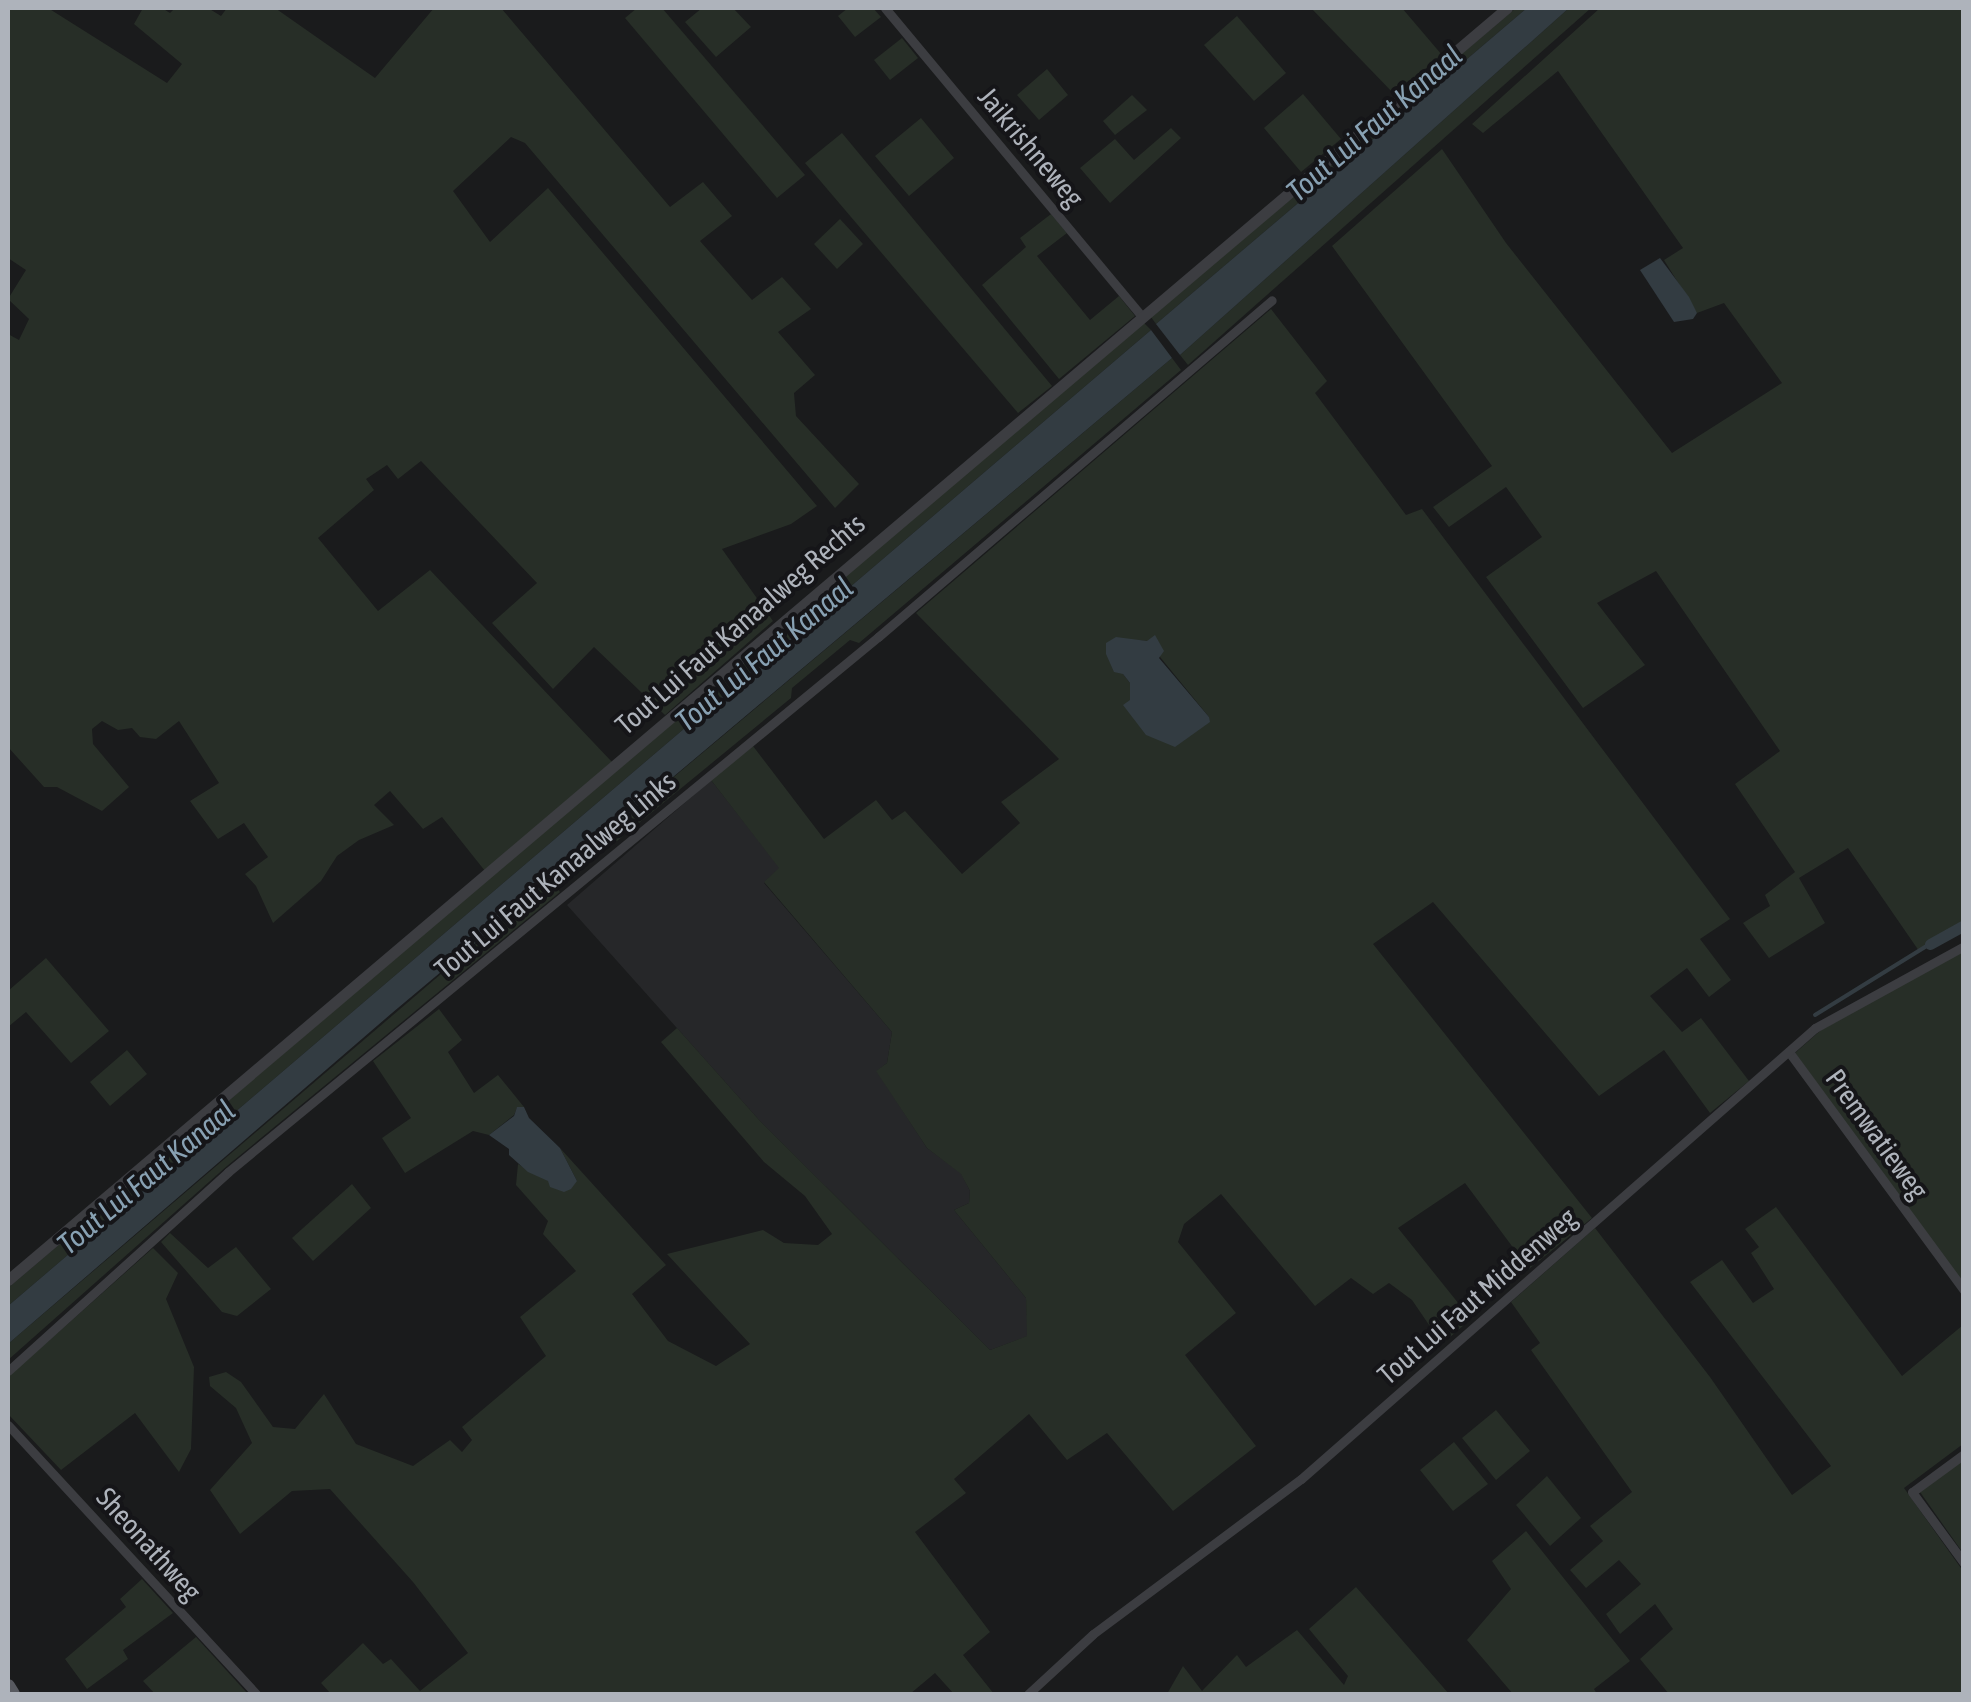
<!DOCTYPE html>
<html>
<head>
<meta charset="utf-8">
<style>
	body { margin:0 }
	#map { position:relative; width:1971px; height:1702px; overflow:hidden; background:#1a1b1c; font-family:"Asap Condensed",sans-serif }
	div>[style] { position:absolute }
	.built>* { inset:0; background:#262729 }
	.green>* { inset:0; background:#272e27 }
	.water>* { inset:0; background:#333c42 }
	.stream>* { height:4px; margin:-2px; padding:0 2px; transform-origin:2px; border-radius:2px; background:#333c42 }
	.canal>* { height:11px; margin:-5.5px; padding:0 5.5px; transform-origin:5.5px; border-radius:5.5px; background:#333c42 }
	.minor>* { height:9px; margin:-4.5px; padding:0 4.5px; transform-origin:4.5px; border-radius:4.5px; background:#3c3d41 }
	.tertiary>* { height:11px; margin:-5.5px; padding:0 5.5px; transform-origin:5.5px; border-radius:5.5px; background:#3c3d41 }
	.primary>* { height:14px; margin:-7px; padding:0 7px; transform-origin:7px; border-radius:7px; background:#585a60 }
	span { translate:-50% -50%; white-space:nowrap; text-align:center; line-height:1.15; -webkit-text-stroke:8px #151518; paint-order:stroke }
	.street-label { font-size:28px; color:#aeb3bb }
	.water-label { font-size:30px; color:#88a1b3; font-style:italic }
	.frame { position:absolute; inset:0; border:10px solid #aeb3bb; pointer-events:none }
</style>
</head>
<body>
<div id="map">
	<div class="built">
		<i style="clip-path:polygon(711px 780px,780px 868px,764px 883px,892px 1032px,887px 1063px,877px 1071px,927px 1148px,961px 1173px,970px 1191px,969px 1203px,954px 1210px,1026px 1298px,1028px 1336px,990px 1350px,760px 1121px,567px 905px)"></i>
	</div>
	<div class="green">
		<i style="clip-path:polygon(8px 8px,48px 8px,167px 83px,182px 64px,134px 24px,143px 8px,162px 8px,170px 13px,175px 8px,208px 8px,221px 16px,227px 8px,275px 8px,375px 78px,434px 8px,501px 8px,670px 207px,703px 182px,732px 216px,700px 241px,752px 300px,782px 277px,811px 309px,778px 332px,815px 375px,794px 393px,796px 416px,859px 484px,835px 508px,525px 143px,511px 137px,453px 191px,490px 242px,548px 188px,817px 506px,791px 524px,722px 549px,773px 621px,665px 715px,594px 647px,553px 689px,492px 623px,537px 583px,421px 461px,398px 479px,387px 465px,366px 479px,374px 490px,318px 538px,378px 611px,430px 570px,612px 762px,485px 871px,442px 817px,423px 829px,390px 791px,374px 805px,394px 825px,359px 840px,337px 856px,321px 881px,273px 923px,256px 886px,245px 874px,268px 857px,244px 823px,218px 839px,190px 801px,219px 783px,179px 721px,156px 739px,140px 737px,132px 728px,118px 730px,102px 721px,92px 729px,93px 744px,129px 787px,102px 811px,57px 787px,44px 787px,8px 747px,8px 334px,19px 340px,29px 319px,8px 299px,26px 270px,8px 258px)"></i>
		<i style="clip-path:polygon(637px 8px,662px 8px,805px 175px,777px 198px,625px 18px)"></i>
		<i style="clip-path:polygon(702px 8px,733px 8px,751px 27px,716px 57px,685px 22px)"></i>
		<i style="clip-path:polygon(848px 8px,873px 8px,881px 17px,855px 37px,838px 16px)"></i>
		<i style="clip-path:polygon(1311px 8px,1402px 8px,1442px 55px,1395px 95px)"></i>
		<i style="clip-path:polygon(1516px 8px,1527px 8px,1156px 324px,1151px 317px)"></i>
		<i style="clip-path:polygon(1569px 8px,1591px 8px,1188px 365px,1180px 355px)"></i>
		<i style="clip-path:polygon(1600px 8px,1963px 8px,1963px 925px,1919px 951px,1848px 848px,1799px 878px,1825px 923px,1769px 958px,1743px 923px,1770px 906px,1765px 895px,1795px 872px,1735px 784px,1780px 751px,1656px 571px,1597px 603px,1645px 665px,1583px 708px,1486px 577px,1542px 537px,1506px 487px,1449px 527px,1433px 507px,1492px 466px,1332px 246px,1442px 149px,1506px 243px,1672px 453px,1782px 383px,1724px 303px,1697px 313px,1664px 260px,1683px 248px,1558px 71px,1483px 133px,1472px 124px)"></i>
		<i style="clip-path:polygon(1237px 16px,1286px 73px,1254px 101px,1204px 45px)"></i>
		<i style="clip-path:polygon(902px 38px,918px 58px,890px 80px,874px 60px)"></i>
		<i style="clip-path:polygon(1047px 69px,1068px 95px,1039px 120px,1017px 95px)"></i>
		<i style="clip-path:polygon(1303px 94px,1341px 139px,1301px 172px,1264px 128px)"></i>
		<i style="clip-path:polygon(1132px 95px,1147px 110px,1115px 135px,1103px 121px)"></i>
		<i style="clip-path:polygon(921px 118px,954px 158px,909px 196px,875px 156px)"></i>
		<i style="clip-path:polygon(1171px 128px,1181px 138px,1110px 203px,1080px 168px,1115px 139px,1134px 160px)"></i>
		<i style="clip-path:polygon(842px 133px,1052px 386px,1018px 413px,805px 163px)"></i>
		<i style="clip-path:polygon(1051px 214px,1067px 233px,1037px 256px,1090px 320px,1119px 296px,1135px 316px,1059px 379px,982px 285px,1026px 247px,1020px 238px)"></i>
		<i style="clip-path:polygon(840px 219px,863px 244px,837px 269px,814px 244px)"></i>
		<i style="clip-path:polygon(evenodd,1271px 309px,1327px 381px,1315px 393px,1406px 515px,1422px 509px,1730px 919px,1700px 939px,1731px 980px,1709px 997px,1687px 968px,1650px 996px,1682px 1032px,1701px 1018px,1749px 1081px,1710px 1113px,1664px 1050px,1599px 1096px,1433px 902px,1373px 944px,1592px 1218px,1529px 1269px,1465px 1183px,1398px 1228px,1471px 1319px,1442px 1344px,1412px 1300px,1389px 1283px,1373px 1294px,1351px 1278px,1315px 1306px,1221px 1194px,1184px 1224px,1178px 1242px,1236px 1313px,1185px 1355px,1256px 1446px,1173px 1511px,1107px 1433px,1067px 1460px,1029px 1414px,954px 1479px,966px 1493px,915px 1532px,990px 1632px,963px 1655px,994px 1694px,954px 1694px,935px 1673px,910px 1694px,331px 1694px,321px 1683px,363px 1643px,383px 1664px,391px 1659px,420px 1691px,468px 1653px,413px 1582px,330px 1489px,292px 1491px,240px 1534px,210px 1490px,252px 1443px,236px 1408px,210px 1386px,209px 1377px,226px 1372px,241px 1382px,273px 1427px,295px 1429px,324px 1394px,356px 1444px,413px 1466px,450px 1440px,462px 1452px,472px 1440px,462px 1427px,546px 1356px,520px 1317px,576px 1271px,543px 1234px,548px 1221px,516px 1185px,518px 1164px,549px 1181px,577px 1181px,560px 1148px,666px 1265px,632px 1294px,668px 1341px,716px 1366px,750px 1344px,667px 1254px,763px 1230px,784px 1243px,818px 1245px,832px 1234px,805px 1196px,764px 1162px,661px 1042px,677px 1028px,760px 1121px,990px 1350px,1027px 1336px,1026px 1298px,954px 1210px,969px 1203px,970px 1191px,961px 1174px,927px 1148px,876px 1071px,887px 1063px,892px 1032px,764px 882px,779px 868px,711px 780px,753px 746px,824px 839px,876px 800px,892px 820px,905px 811px,962px 874px,1020px 823px,1001px 802px,1059px 759px,916px 613px,1271px 309px,1132px 640px,1147px 641px,1209px 717px,1181px 739px,1130px 700px,1130px 683px,1123px 674px,1132px 640px)"></i>
		<i style="clip-path:polygon(1143px 322px,1151px 330px,8px 1306px,8px 1288px)"></i>
		<i style="clip-path:polygon(1172px 358px,1181px 370px,859px 643px,850px 640px,792px 688px,791px 698px,617px 841px,587px 850px)"></i>
		<i style="clip-path:polygon(551px 880px,560px 892px,227px 1166px,8px 1360px,8px 1344px)"></i>
		<i style="clip-path:polygon(1963px 950px,1963px 1285px,1795px 1053px,1821px 1030px)"></i>
		<i style="clip-path:polygon(46px 958px,109px 1031px,71px 1063px,26px 1012px,8px 1027px,8px 991px)"></i>
		<i style="clip-path:polygon(439px 1009px,462px 1040px,448px 1052px,474px 1093px,498px 1075px,524px 1107px,517px 1108px,514px 1115px,489px 1135px,473px 1131px,405px 1173px,382px 1138px,411px 1118px,373px 1061px)"></i>
		<i style="clip-path:polygon(127px 1050px,147px 1074px,110px 1106px,90px 1082px)"></i>
		<i style="clip-path:polygon(352px 1184px,371px 1208px,313px 1261px,292px 1238px)"></i>
		<i style="clip-path:polygon(1776px 1207px,1902px 1376px,1963px 1325px,1963px 1444px,1904px 1488px,1963px 1571px,1963px 1694px,1669px 1694px,1640px 1659px,1673px 1629px,1655px 1604px,1620px 1634px,1606px 1614px,1641px 1584px,1619px 1560px,1586px 1588px,1570px 1570px,1603px 1541px,1590px 1526px,1632px 1492px,1531px 1350px,1540px 1343px,1511px 1302px,1595px 1228px,1710px 1377px,1792px 1495px,1831px 1466px,1690px 1282px,1722px 1260px,1753px 1303px,1774px 1289px,1751px 1253px,1759px 1247px,1745px 1229px)"></i>
		<i style="clip-path:polygon(170px 1233px,208px 1268px,236px 1247px,271px 1289px,237px 1316px,222px 1312px,161px 1242px)"></i>
		<i style="clip-path:polygon(153px 1248px,178px 1273px,166px 1299px,194px 1367px,191px 1449px,179px 1472px,135px 1413px,61px 1470px,8px 1414px,8px 1377px)"></i>
		<i style="clip-path:polygon(1496px 1410px,1530px 1451px,1496px 1480px,1462px 1438px)"></i>
		<i style="clip-path:polygon(1454px 1442px,1488px 1484px,1453px 1511px,1420px 1470px)"></i>
		<i style="clip-path:polygon(1963px 1460px,1963px 1553px,1920px 1492px)"></i>
		<i style="clip-path:polygon(1547px 1476px,1581px 1518px,1550px 1546px,1516px 1505px)"></i>
		<i style="clip-path:polygon(1526px 1531px,1630px 1661px,1594px 1689px,1597px 1694px,1513px 1694px,1467px 1640px,1511px 1589px,1492px 1561px)"></i>
		<i style="clip-path:polygon(142px 1579px,173px 1613px,123px 1650px,128px 1659px,87px 1689px,65px 1659px,126px 1607px,120px 1599px)"></i>
		<i style="clip-path:polygon(1356px 1587px,1449px 1694px,1167px 1694px,1183px 1666px,1202px 1691px,1237px 1655px,1246px 1667px,1297px 1630px,1344px 1685px,1348px 1676px,1309px 1629px)"></i>
		<i style="clip-path:polygon(196px 1637px,248px 1694px,155px 1694px,143px 1681px)"></i>
	</div>
	<div class="water">
		<i style="clip-path:polygon(1527px 8px,1569px 8px,1180px 355px,1156px 324px)"></i>
		<i style="clip-path:polygon(1660px 258px,1689px 297px,1697px 313px,1693px 319px,1674px 322px,1640px 270px)"></i>
		<i style="clip-path:polygon(1151px 330px,1172px 358px,392px 1013px,8px 1344px,8px 1306px)"></i>
		<i style="clip-path:polygon(1155px 635px,1164px 651px,1159px 658px,1209px 717px,1210px 722px,1175px 747px,1146px 735px,1123px 705px,1130px 700px,1130px 683px,1123px 674px,1114px 672px,1106px 654px,1106px 643px,1116px 637px,1147px 641px)"></i>
		<i style="clip-path:polygon(517px 1107px,524px 1107px,529px 1118px,560px 1148px,577px 1181px,571px 1189px,564px 1192px,550px 1187px,548px 1181px,528px 1172px,509px 1155px,509px 1149px,489px 1135px,514px 1116px)"></i>
	</div>
	<div class="stream">
		<i style="left:1815px;top:1015px;width:135px;rotate:-31.7deg"></i>
	</div>
	<div class="canal">
		<i style="left:1930px;top:944px;width:39px;rotate:-29deg"></i>
	</div>
	<div class="minor">
		<i style="left:885px;top:8px;width:401px;rotate:50.2deg"></i>
		<i style="left:1789px;top:1052px;width:295px;rotate:53.7deg"></i>
		<i style="left:8px;top:1371px;width:297px;rotate:-42.1deg"></i>
		<i style="left:228px;top:1172px;width:842px;rotate:-39.46deg"></i>
		<i style="left:878px;top:637px;width:518px;rotate:-40.54deg"></i>
		<i style="left:8px;top:1425px;width:366px;rotate:47.3deg"></i>
		<i style="left:1964px;top:1454px;width:64px;rotate:143.8deg"></i>
		<i style="left:1912px;top:1492px;width:88px;rotate:53.8deg"></i>
		<i style="left:1028px;top:1694px;width:88px;rotate:-42.7deg"></i>
		<i style="left:1093px;top:1634px;width:259px;rotate:-36.7deg"></i>
		<i style="left:1301px;top:1479px;width:684px;rotate:-41.26deg"></i>
		<i style="left:1815px;top:1028px;width:170px;rotate:-28.8deg"></i>
	</div>
	<div class="tertiary">
		<i style="left:8px;top:1280px;width:1966px;rotate:-40.32deg"></i>
	</div>
	<div class="primary">
		<i style="left:8px;top:1686px;width:9px;rotate:58deg"></i>
	</div>
	<div class="street-label">
		<span style="left:1031px;top:147px;rotate:50deg">Jaikrishneweg</span>
		<span style="left:740px;top:624px;rotate:-41deg">Tout Lui Faut Kanaalweg Rechts</span>
		<span style="left:555px;top:875px;rotate:-40deg">Tout Lui Faut Kanaalweg Links</span>
		<span style="left:1877px;top:1134px;rotate:54deg">Premwatieweg</span>
		<span style="left:1477px;top:1296px;rotate:-41deg">Tout Lui Faut Middenweg</span>
		<span style="left:149px;top:1544px;rotate:48deg">Sheonathweg</span>
	</div>
	<div class="water-label">
		<span style="left:1374px;top:123px;rotate:-41deg">Tout Lui Faut Kanaal</span>
		<span style="left:764px;top:654px;rotate:-40deg">Tout Lui Faut Kanaal</span>
		<span style="left:146px;top:1177px;rotate:-40deg">Tout Lui Faut Kanaal</span>
	</div>
	<div class="frame"></div>
</div>
</body>
</html>
